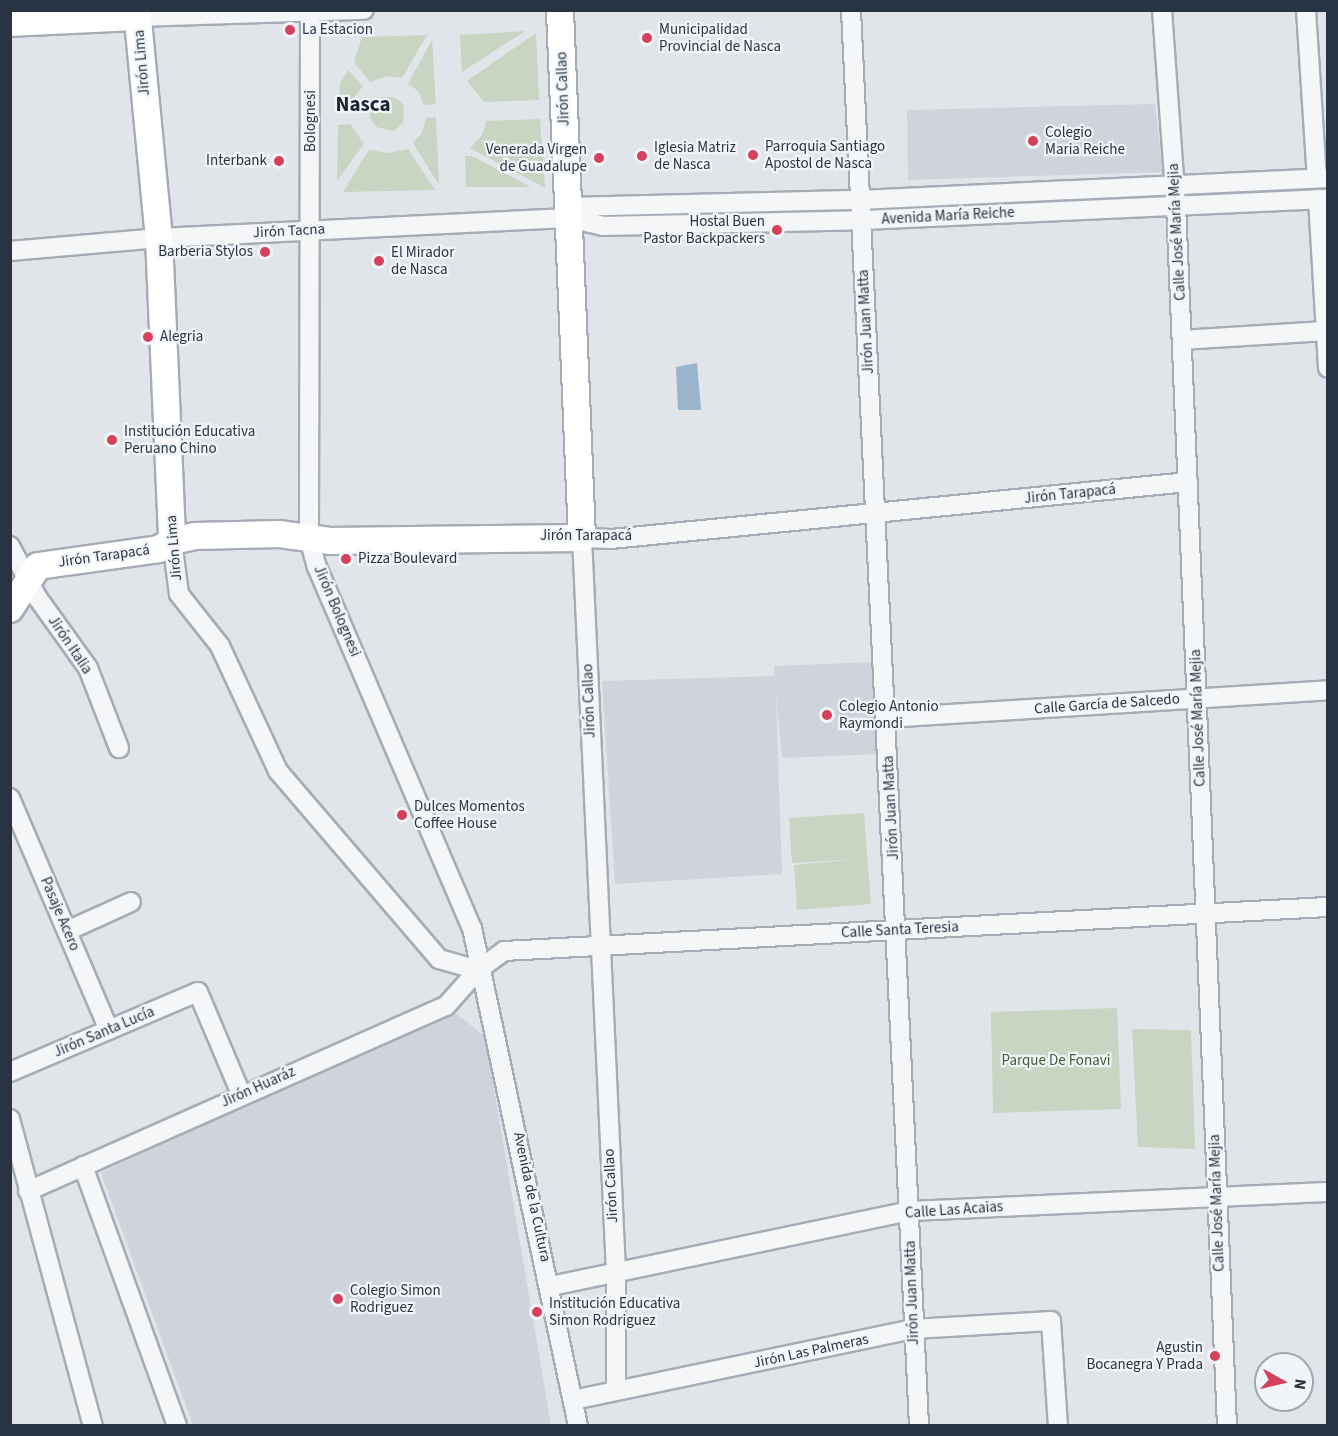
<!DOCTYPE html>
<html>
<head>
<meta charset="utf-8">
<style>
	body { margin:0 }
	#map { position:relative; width:1338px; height:1436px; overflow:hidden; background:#e1e5ea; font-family:"Source Sans 3",sans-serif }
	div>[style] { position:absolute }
	.built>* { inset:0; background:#cfd4dc }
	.green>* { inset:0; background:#c7d5c2 }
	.water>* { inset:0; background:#9ab4cc }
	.roads { filter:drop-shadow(2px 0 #a6acb5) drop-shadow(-2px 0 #a6acb5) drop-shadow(0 2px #a6acb5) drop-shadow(0 -2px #a6acb5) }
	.street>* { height:18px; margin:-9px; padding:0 9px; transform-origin:9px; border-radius:9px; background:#f4f6f8 }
	.secondary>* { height:26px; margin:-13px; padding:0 13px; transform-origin:13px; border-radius:13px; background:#fff }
	.dots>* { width:16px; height:16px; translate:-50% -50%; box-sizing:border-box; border:3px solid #f1f4f8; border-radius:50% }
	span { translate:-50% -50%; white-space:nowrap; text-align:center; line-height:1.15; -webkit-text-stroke:4.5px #f1f4f8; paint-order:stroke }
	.poi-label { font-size:15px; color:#283343 }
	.left { translate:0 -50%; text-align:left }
	.right { translate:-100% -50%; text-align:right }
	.street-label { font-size:15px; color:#283343 }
	.park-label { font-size:15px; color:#3e5f35 }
	.district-label { font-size:21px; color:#1a2434; font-weight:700 }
	.frame { position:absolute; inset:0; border:12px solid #283343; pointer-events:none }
	.north { position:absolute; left:1254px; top:1352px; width:60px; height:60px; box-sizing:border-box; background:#f1f4f8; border:2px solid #a1a7b0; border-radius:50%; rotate:98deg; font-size:16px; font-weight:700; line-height:24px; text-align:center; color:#283343 }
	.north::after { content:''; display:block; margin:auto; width:21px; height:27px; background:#d5405b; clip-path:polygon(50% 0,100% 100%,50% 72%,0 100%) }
</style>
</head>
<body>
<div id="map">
	<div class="built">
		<i style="clip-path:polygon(1155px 104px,1163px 172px,908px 180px,907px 110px)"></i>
		<i style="clip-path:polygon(874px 662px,879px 754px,782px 758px,776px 695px,782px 874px,615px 884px,602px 681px,775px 676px,774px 666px)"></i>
		<i style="clip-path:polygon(446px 1006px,485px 1036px,551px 1425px,193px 1425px,101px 1173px)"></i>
	</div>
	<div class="green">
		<i style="clip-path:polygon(525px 31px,462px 72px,460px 35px)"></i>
		<i style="clip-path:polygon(536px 33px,539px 100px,484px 102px,467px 81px)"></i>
		<i style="clip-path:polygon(427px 35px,402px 78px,386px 76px,370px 82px,354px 62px,362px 37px)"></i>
		<i style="clip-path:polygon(432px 40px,436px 104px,424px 105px,418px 91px,408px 84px)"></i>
		<i style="clip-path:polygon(348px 70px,363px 86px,350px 104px,338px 103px,340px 84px)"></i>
		<i style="clip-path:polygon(382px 97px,394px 97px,404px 105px,403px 123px,394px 131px,376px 127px,370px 117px,373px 104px)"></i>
		<i style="clip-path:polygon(436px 117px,439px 185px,413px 143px,422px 133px,426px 118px)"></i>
		<i style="clip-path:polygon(540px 119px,545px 188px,470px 148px,482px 135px,486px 121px)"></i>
		<i style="clip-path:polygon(350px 124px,364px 144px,337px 181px,338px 125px)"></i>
		<i style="clip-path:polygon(408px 149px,435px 190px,343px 192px,369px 150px,389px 153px)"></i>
		<i style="clip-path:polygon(465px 156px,472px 156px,531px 187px,466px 187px)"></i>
		<i style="clip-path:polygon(864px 813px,871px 904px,797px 910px,794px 865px,860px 859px,792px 863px,789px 818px)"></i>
		<i style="clip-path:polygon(1117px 1008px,1121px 1109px,993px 1113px,991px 1012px)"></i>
		<i style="clip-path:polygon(1132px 1029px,1191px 1030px,1195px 1149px,1138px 1147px)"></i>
	</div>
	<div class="water">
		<i style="clip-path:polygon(697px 363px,701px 410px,678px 410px,676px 367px)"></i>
	</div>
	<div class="roads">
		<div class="street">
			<i style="left:851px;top:10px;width:1418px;rotate:87.25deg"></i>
			<i style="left:1162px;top:10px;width:196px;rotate:85.9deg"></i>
			<i style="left:1176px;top:205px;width:1222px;rotate:87.61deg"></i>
			<i style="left:1306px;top:10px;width:168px;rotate:86.3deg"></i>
			<i style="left:310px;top:12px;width:526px;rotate:90.11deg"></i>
			<i style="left:309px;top:538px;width:30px;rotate:75deg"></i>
			<i style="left:317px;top:567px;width:393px;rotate:66.8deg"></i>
			<i style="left:472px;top:928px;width:509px;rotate:77.98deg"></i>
			<i style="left:138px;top:17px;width:226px;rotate:-1.8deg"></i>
			<i style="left:1318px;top:199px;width:169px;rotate:86.6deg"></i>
			<i style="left:568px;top:207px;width:292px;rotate:-1.4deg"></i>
			<i style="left:860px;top:200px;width:469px;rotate:-2.7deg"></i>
			<i style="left:10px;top:251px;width:150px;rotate:-5deg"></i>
			<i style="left:159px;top:238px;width:410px;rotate:-2.8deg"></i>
			<i style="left:569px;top:218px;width:35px;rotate:13deg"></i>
			<i style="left:603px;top:226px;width:258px;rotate:-1.3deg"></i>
			<i style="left:861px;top:220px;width:467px;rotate:-2.6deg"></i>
			<i style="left:1182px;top:340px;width:143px;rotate:-3.6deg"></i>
			<i style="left:172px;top:541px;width:53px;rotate:82.5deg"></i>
			<i style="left:179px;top:594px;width:66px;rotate:51.7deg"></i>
			<i style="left:220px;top:646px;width:138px;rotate:65.1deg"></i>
			<i style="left:278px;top:771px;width:248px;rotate:49.4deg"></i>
			<i style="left:439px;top:959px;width:41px;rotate:15.8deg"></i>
			<i style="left:10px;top:546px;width:58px;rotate:62.1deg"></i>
			<i style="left:37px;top:597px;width:87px;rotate:54.3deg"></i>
			<i style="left:88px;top:668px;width:86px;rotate:68.8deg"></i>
			<i style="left:887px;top:718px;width:442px;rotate:-3.6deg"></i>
			<i style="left:10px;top:798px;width:252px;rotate:66.9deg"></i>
			<i style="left:67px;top:931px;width:70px;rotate:-24.4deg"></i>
			<i style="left:10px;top:1072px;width:204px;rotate:-23.1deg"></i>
			<i style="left:198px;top:992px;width:111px;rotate:67.1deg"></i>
			<i style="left:10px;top:1119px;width:318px;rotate:74.9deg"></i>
			<i style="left:83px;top:1166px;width:276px;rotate:70.1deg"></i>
			<i style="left:28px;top:1191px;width:457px;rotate:-23.9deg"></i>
			<i style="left:446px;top:1006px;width:48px;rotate:-48.4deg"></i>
			<i style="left:478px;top:970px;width:32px;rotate:-36deg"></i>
			<i style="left:504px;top:951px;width:825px;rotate:-3.06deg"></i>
			<i style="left:551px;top:1286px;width:366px;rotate:-11.8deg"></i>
			<i style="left:909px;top:1211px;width:419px;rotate:-2.6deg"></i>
			<i style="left:616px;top:1391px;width:119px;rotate:-90deg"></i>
			<i style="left:616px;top:1272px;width:735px;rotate:-92.65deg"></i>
			<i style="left:582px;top:538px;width:29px;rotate:2deg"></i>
			<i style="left:611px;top:539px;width:580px;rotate:-5.64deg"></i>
			<i style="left:573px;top:1400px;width:347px;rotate:-11.8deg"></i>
			<i style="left:913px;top:1329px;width:138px;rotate:-3.3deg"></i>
			<i style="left:1051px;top:1321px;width:105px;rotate:86.2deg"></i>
		</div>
		<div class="secondary">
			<i style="left:137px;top:10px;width:229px;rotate:84.5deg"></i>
			<i style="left:159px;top:238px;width:303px;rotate:87.5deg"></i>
			<i style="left:10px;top:23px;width:128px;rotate:-2.7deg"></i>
			<i style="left:10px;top:609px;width:51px;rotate:-56.9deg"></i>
			<i style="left:38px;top:566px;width:122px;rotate:-8deg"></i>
			<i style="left:159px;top:549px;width:15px;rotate:-32deg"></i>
			<i style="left:172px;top:541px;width:24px;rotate:-12deg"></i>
			<i style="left:195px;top:536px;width:84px;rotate:-1.4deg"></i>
			<i style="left:279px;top:534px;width:51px;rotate:7.8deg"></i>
			<i style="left:330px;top:541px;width:252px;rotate:-0.7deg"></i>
			<i style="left:582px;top:538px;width:528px;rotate:-92.39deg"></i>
		</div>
	</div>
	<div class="dots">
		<i style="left:290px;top:30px;background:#d5405b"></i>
		<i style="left:647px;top:38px;background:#d5405b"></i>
		<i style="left:1033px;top:141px;background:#d5405b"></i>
		<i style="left:753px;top:155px;background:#d5405b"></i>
		<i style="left:642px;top:156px;background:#d5405b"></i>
		<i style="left:599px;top:158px;background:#d5405b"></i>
		<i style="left:279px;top:161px;background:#d5405b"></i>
		<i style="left:777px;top:230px;background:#d5405b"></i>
		<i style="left:265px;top:252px;background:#d5405b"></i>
		<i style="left:379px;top:261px;background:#d5405b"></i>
		<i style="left:148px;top:337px;background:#d5405b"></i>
		<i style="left:112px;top:440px;background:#d5405b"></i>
		<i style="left:346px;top:559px;background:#d5405b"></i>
		<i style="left:827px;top:715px;background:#d5405b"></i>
		<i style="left:402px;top:815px;background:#d5405b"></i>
		<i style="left:338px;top:1299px;background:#d5405b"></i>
		<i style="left:537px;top:1312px;background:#d5405b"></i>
		<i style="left:1215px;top:1356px;background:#d5405b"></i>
	</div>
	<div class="poi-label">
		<span class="left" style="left:659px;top:38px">Municipalidad<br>Provincial de Nasca</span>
		<span class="left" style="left:302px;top:30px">La Estacion</span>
		<span class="left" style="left:1045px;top:141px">Colegio<br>Maria Reiche</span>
		<span class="left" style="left:765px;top:155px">Parroquia Santiago<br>Apostol de Nasca</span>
		<span class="left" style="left:654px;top:156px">Iglesia Matriz<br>de Nasca</span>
		<span class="right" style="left:587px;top:158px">Venerada Virgen<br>de Guadalupe</span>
		<span class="right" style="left:267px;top:161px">Interbank</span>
		<span class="right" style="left:765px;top:230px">Hostal Buen<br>Pastor Backpackers</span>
		<span class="right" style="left:253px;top:252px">Barberia Stylos</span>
		<span class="left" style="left:391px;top:261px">El Mirador<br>de Nasca</span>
		<span class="left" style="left:160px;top:337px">Alegria</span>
		<span class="left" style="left:124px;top:440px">Institución Educativa<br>Peruano Chino</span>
		<span class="left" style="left:358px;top:559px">Pizza Boulevard</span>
		<span class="left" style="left:839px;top:715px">Colegio Antonio<br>Raymondi</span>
		<span class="left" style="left:414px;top:815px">Dulces Momentos<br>Coffee House</span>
		<span class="left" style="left:350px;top:1299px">Colegio Simon<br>Rodriguez</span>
		<span class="left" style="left:549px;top:1312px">Institución Educativa<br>Simon Rodriguez</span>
		<span class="right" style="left:1203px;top:1356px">Agustin<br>Bocanegra Y Prada</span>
	</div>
	<div class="street-label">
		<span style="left:142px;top:63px;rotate:-95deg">Jirón Lima</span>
		<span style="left:563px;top:89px;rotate:-92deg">Jirón Callao</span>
		<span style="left:311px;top:121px;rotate:-90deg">Bolognesi</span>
		<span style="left:948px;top:216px;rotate:-3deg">Avenida María Reiche</span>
		<span style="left:289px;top:231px;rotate:-3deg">Jirón Tacna</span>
		<span style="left:1177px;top:232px;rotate:-93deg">Calle José María Mejia</span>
		<span style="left:866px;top:322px;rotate:-93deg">Jirón Juan Matta</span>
		<span style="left:1070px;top:494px;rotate:-6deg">Jirón Tarapacá</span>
		<span style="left:586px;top:536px">Jirón Tarapacá</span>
		<span style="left:174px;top:548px;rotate:-95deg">Jirón Lima</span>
		<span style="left:104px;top:556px;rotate:-8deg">Jirón Tarapacá</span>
		<span style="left:337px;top:611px;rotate:67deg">Jirón Bolognesi</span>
		<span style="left:70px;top:645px;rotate:56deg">Jirón Italia</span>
		<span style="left:589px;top:701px;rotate:-92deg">Jirón Callao</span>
		<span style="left:1107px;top:704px;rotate:-4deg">Calle García de Salcedo</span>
		<span style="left:1198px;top:718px;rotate:-92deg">Calle José María Mejia</span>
		<span style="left:891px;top:808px;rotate:-93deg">Jirón Juan Matta</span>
		<span style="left:60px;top:914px;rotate:67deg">Pasaje Acero</span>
		<span style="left:900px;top:930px;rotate:-3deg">Calle Santa Teresia</span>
		<span style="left:104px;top:1032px;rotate:-23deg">Jirón Santa Lucía</span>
		<span style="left:258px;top:1087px;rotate:-24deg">Jirón Huaráz</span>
		<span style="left:611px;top:1186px;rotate:-93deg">Jirón Callao</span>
		<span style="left:532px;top:1197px;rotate:78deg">Avenida de la Cultura</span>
		<span style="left:1217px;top:1203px;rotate:-92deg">Calle José María Mejia</span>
		<span style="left:954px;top:1210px;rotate:-4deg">Calle Las Acaias</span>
		<span style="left:912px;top:1293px;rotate:-92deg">Jirón Juan Matta</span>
		<span style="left:811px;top:1351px;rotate:-12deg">Jirón Las Palmeras</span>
	</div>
	<div class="park-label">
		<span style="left:1056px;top:1061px">Parque De Fonavi</span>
	</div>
	<div class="district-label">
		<span style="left:363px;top:104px">Nasca</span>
	</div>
	<div class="frame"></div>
	<div class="north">N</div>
</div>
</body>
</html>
